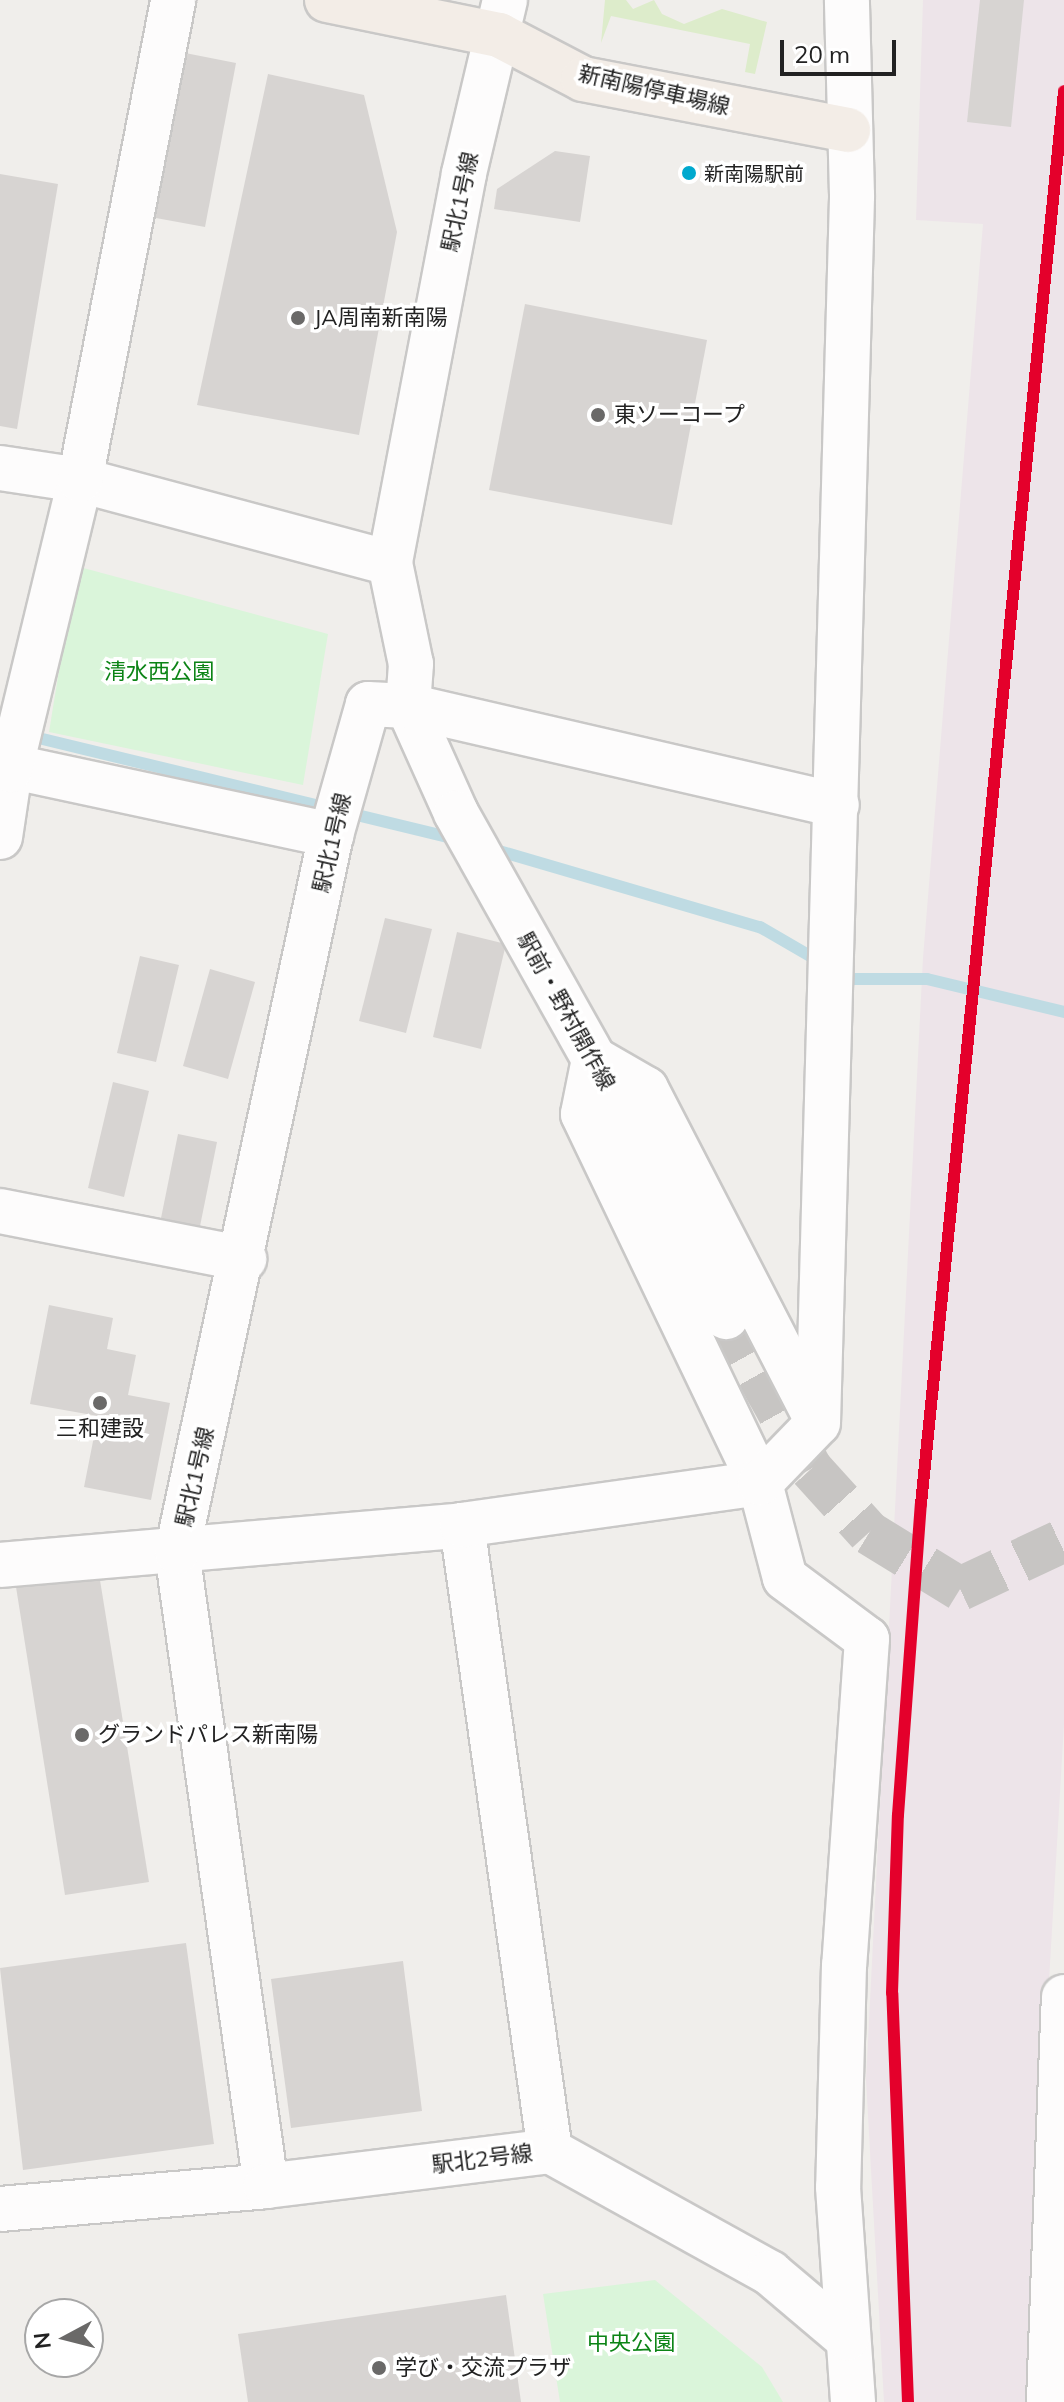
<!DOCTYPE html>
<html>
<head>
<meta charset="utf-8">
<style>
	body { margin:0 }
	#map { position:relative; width:1064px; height:2402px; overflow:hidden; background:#f0eeeb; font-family:Mulish,"Noto Sans JP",sans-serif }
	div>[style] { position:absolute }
	.industrial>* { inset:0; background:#ede4e9 }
	.grass>* { inset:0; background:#ddeccb }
	.park>* { inset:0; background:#daf5da }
	.stream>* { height:12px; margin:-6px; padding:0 6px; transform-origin:6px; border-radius:6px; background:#bfdbe3 }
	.building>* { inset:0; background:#d7d4d2 }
	.minor-tunnel>* { height:44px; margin-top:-22px; transform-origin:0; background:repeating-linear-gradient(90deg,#c7c5c3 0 44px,transparent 0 66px) }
	.roads { filter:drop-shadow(2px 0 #c9c8c7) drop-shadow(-2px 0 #c9c8c7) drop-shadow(0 2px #c9c8c7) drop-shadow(0 -2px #c9c8c7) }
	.minor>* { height:44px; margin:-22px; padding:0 22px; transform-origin:22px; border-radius:22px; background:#fdfcfc }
	.major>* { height:44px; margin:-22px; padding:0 22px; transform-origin:22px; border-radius:22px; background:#f3ede7 }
	.rail-1>* { height:12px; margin:-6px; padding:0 6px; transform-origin:6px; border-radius:6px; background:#e4002b }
	.dots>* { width:22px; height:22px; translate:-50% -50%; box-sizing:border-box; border:4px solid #fff; border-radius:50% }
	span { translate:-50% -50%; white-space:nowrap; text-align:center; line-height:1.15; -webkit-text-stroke:7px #fff; paint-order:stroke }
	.bus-label { font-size:20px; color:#222 }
	.left { translate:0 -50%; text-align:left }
	.street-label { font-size:22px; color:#222 }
	.poi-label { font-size:22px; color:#222 }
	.park-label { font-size:22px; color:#0c8416 }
	.north { position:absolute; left:24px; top:2298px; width:80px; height:80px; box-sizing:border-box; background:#fff; border:2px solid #a7a7a7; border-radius:50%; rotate:263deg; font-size:22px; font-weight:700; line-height:32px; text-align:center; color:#222 }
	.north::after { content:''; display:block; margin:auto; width:28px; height:36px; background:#6a6968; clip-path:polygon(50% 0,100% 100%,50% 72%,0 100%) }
	.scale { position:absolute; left:780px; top:40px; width:116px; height:36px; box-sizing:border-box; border:4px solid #222; border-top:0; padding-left:10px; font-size:24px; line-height:28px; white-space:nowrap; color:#222; -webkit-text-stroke:6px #fff; paint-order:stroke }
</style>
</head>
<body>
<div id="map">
	<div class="industrial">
		<i style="clip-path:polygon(923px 0,1064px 0,1064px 1724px,1030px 2307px,1030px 2402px,884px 2402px,866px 2080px,923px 958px,983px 224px,916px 220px)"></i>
	</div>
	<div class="grass">
		<i style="clip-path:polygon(605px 0,626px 0,633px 9px,654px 0,662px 14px,684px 24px,722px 9px,767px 22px,755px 74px,745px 72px,750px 44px,611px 16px,601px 43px)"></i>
	</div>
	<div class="park">
		<i style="clip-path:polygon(76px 566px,328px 634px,303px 785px,49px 732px)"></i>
		<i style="clip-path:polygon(655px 2280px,762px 2367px,783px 2402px,560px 2402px,543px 2294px)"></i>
	</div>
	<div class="stream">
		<i style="left:26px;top:735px;width:442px;rotate:13.6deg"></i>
		<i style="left:489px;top:848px;width:282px;rotate:16.3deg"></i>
		<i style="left:760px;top:927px;width:72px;rotate:30.1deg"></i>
		<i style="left:837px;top:972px;width:14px;rotate:30deg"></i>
		<i style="left:849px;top:979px;width:78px"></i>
		<i style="left:927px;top:979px;width:141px;rotate:13.5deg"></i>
	</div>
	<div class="building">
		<i style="clip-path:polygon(980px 0,1024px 0,1011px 127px,967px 122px)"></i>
		<i style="clip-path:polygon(175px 51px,236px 63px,205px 227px,145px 216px)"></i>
		<i style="clip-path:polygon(268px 74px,364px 95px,397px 232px,359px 435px,197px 405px)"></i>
		<i style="clip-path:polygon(555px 151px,590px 156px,580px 222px,494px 209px,497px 189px)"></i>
		<i style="clip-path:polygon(0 174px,58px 184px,17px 429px,0 426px)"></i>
		<i style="clip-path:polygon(525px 304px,707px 340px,672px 525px,489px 490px)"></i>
		<i style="clip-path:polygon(385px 918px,432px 929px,406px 1033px,359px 1021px)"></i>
		<i style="clip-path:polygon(457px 932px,506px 944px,481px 1049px,433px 1037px)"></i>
		<i style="clip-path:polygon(140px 956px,179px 965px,156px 1062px,117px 1053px)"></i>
		<i style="clip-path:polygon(210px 969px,255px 982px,228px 1079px,183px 1066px)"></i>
		<i style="clip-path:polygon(113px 1082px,149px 1091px,124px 1197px,88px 1188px)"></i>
		<i style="clip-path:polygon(178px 1134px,217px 1142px,197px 1241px,158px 1233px)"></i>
		<i style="clip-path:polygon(49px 1305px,113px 1318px,107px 1349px,136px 1355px,128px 1395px,170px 1403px,151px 1500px,84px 1487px,98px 1416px,30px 1404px)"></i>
		<i style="clip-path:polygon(99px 1574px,149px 1882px,65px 1895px,16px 1587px)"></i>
		<i style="clip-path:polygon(186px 1943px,214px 2144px,23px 2170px,0 1968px)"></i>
		<i style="clip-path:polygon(403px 1961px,422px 2111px,291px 2128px,271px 1979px)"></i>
		<i style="clip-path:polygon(506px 2295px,521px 2402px,248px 2402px,238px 2334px)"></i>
	</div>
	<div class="minor-tunnel">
		<i style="left:726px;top:1317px;width:174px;rotate:60.8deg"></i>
		<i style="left:811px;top:1469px;width:86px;rotate:47.8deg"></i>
		<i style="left:869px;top:1533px;width:107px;rotate:31.6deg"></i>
		<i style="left:960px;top:1589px;width:115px;rotate:-25.2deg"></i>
	</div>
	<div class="roads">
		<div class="minor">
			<i style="left:505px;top:0;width:179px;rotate:103.3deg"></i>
			<i style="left:464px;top:174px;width:396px;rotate:100.8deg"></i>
			<i style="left:390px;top:563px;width:103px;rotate:78.3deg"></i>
			<i style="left:411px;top:664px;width:42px;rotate:94.1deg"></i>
			<i style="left:408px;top:706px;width:117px;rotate:65.8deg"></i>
			<i style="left:456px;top:813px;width:282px;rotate:60.7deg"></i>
			<i style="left:594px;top:1059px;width:290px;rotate:62.9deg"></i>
			<i style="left:0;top:468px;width:81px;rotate:8.5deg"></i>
			<i style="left:80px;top:480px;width:321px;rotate:15deg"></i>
			<i style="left:0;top:764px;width:339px;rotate:12.1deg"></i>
			<i style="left:0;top:837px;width:68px;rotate:-81.5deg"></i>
			<i style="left:10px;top:770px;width:298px;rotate:-76.4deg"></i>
			<i style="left:80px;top:480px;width:489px;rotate:-79deg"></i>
			<i style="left:594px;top:1059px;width:56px;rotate:101.3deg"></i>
			<i style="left:583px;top:1114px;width:409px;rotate:64.4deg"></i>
			<i style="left:760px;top:1483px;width:98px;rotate:75.3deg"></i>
			<i style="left:785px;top:1578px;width:102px;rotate:36.6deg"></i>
			<i style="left:867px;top:1639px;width:327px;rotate:94deg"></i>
			<i style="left:844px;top:1965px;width:222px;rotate:91.5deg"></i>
			<i style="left:838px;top:2187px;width:216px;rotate:86deg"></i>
			<i style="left:594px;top:1059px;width:60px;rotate:30deg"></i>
			<i style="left:646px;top:1089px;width:369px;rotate:62.7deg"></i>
			<i style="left:0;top:1211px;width:249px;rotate:11.1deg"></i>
			<i style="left:462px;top:1525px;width:632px;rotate:82deg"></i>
			<i style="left:0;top:1565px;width:464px;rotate:-4.9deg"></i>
			<i style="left:462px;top:1525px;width:301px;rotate:-8deg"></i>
			<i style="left:760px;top:1483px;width:83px;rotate:-46deg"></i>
			<i style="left:818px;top:1423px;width:1228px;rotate:-88.41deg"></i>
			<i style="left:852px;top:195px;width:195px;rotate:-91.5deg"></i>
			<i style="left:266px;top:2186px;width:640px;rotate:-97.99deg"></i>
			<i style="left:177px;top:1552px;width:733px;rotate:-77.88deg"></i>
			<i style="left:331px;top:835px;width:136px;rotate:-74.2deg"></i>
			<i style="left:368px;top:704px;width:40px;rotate:2.9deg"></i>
			<i style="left:408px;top:706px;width:440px;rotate:13deg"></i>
			<i style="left:0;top:2209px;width:267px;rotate:-4.9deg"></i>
			<i style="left:266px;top:2186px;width:286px;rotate:-7deg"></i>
			<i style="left:550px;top:2151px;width:252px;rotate:29deg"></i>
			<i style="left:770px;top:2273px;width:101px;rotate:40.2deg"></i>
			<i style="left:1049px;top:2402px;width:405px;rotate:-87.9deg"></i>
		</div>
		<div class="major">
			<i style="left:327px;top:0;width:176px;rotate:11.5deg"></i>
			<i style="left:499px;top:35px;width:95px;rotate:27.6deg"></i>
			<i style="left:583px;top:79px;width:270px;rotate:10.9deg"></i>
		</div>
	</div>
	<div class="rail-1">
		<i style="left:908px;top:2402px;width:409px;rotate:-92.2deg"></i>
		<i style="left:892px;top:1993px;width:178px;rotate:-88.1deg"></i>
		<i style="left:898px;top:1815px;width:312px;rotate:-85.8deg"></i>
		<i style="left:921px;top:1504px;width:1420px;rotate:-84.22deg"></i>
	</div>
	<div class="dots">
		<i style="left:689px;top:173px;background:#00a9ce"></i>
		<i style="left:298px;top:318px;background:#6a6968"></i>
		<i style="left:598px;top:415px;background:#6a6968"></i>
		<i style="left:100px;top:1403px;background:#6a6968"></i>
		<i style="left:82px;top:1735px;background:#6a6968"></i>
		<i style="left:379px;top:2368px;background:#6a6968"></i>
	</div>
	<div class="bus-label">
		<span class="left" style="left:704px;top:173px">新南陽駅前</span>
	</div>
	<div class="street-label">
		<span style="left:654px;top:90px;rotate:13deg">新南陽停車場線</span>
		<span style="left:460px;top:202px;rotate:-78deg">駅北1号線</span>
		<span style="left:332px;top:843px;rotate:-77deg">駅北1号線</span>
		<span style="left:566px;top:1011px;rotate:61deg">駅前・野村開作線</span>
		<span style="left:195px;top:1477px;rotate:-77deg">駅北1号線</span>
		<span style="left:482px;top:2159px;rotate:-7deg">駅北2号線</span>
	</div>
	<div class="poi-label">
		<span class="left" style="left:314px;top:318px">JA周南新南陽</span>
		<span class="left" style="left:614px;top:415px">東ソーコープ</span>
		<span style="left:100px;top:1429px">三和建設</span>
		<span class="left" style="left:98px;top:1735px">グランドパレス新南陽</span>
		<span class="left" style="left:395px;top:2368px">学び・交流プラザ</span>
	</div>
	<div class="park-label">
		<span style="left:159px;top:672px">清水西公園</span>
		<span style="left:631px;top:2343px">中央公園</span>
	</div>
	<div class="north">N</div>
	<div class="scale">20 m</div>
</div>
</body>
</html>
